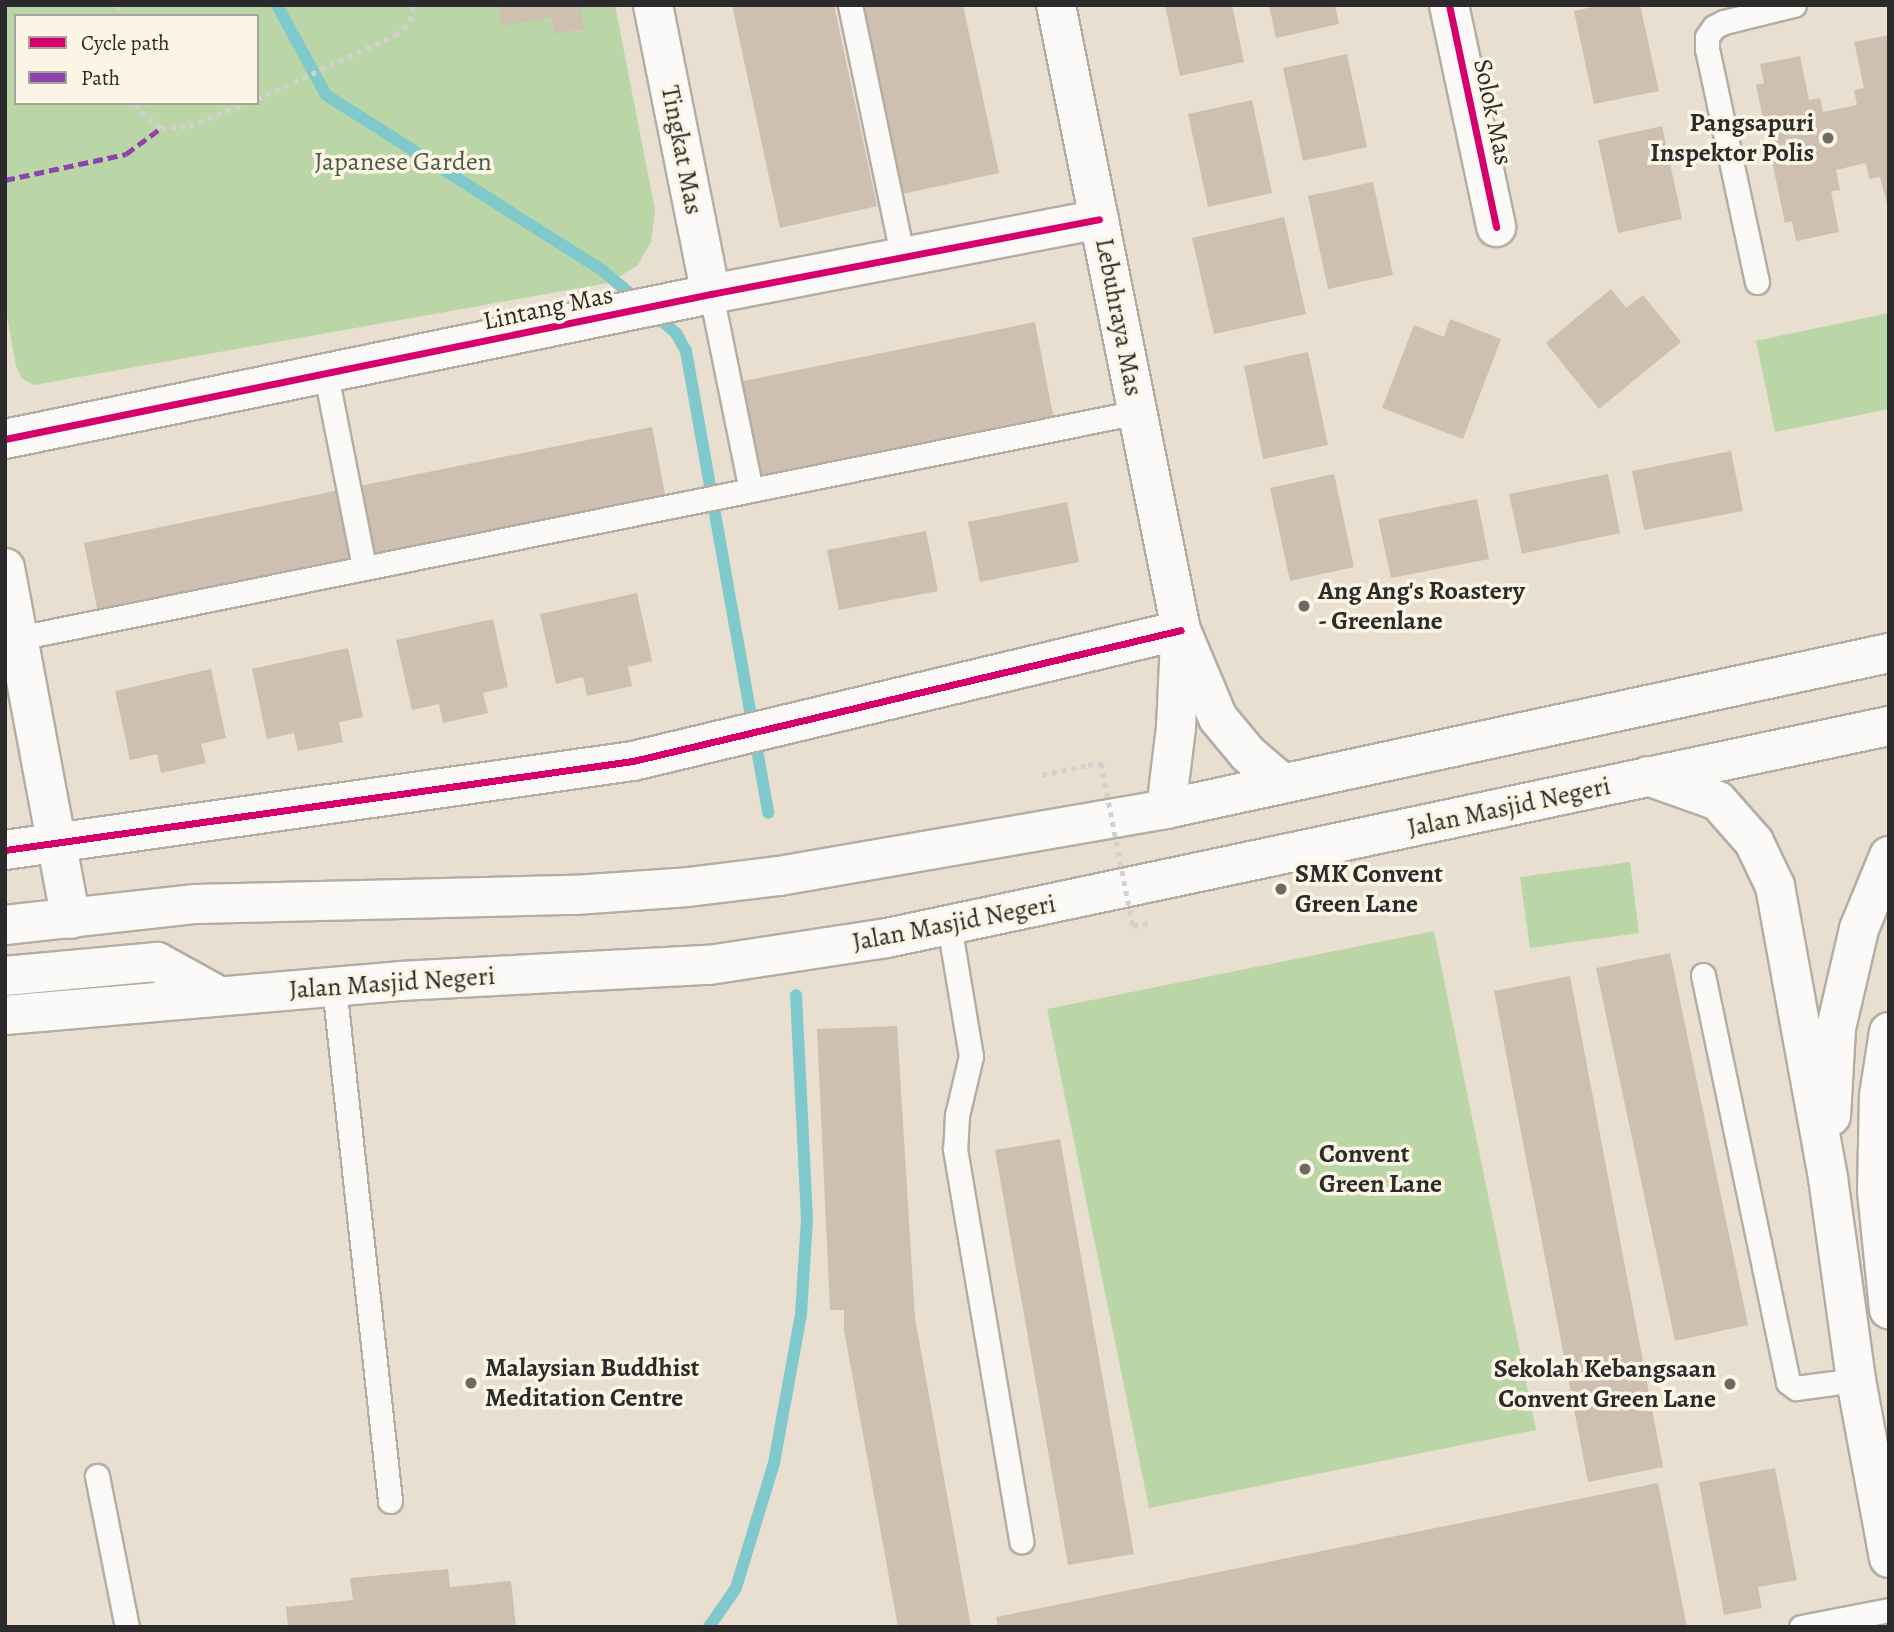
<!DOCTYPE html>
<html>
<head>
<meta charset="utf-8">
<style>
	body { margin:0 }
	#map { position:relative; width:1894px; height:1632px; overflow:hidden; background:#e8dfd0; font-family:Alegreya,serif }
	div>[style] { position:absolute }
	.green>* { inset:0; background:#bbd6a6 }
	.stream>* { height:12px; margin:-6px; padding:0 6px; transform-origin:6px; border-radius:6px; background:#7fc9cc }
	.building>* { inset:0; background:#cebfb0 }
	.path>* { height:4.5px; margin-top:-2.25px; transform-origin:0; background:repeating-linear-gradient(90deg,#d3d1cd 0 5px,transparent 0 10px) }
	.roads { filter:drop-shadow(2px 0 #b3ada3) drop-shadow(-2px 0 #b3ada3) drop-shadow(0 2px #b3ada3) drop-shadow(0 -2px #b3ada3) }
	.lane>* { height:23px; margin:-11.5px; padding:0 11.5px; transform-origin:11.5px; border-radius:11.5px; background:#fcfaf8 }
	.street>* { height:38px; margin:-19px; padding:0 19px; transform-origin:19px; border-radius:19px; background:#fcfaf8 }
	.primary>* { height:38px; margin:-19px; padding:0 19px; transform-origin:19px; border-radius:19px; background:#fcfaf8 }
	.highway>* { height:38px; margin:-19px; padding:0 19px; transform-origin:19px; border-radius:19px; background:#fcfaf8 }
	.path-bridge>* { height:4.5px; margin-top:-2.25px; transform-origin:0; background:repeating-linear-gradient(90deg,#d3d1cd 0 5px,transparent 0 10px) }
	.quiet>* { height:5px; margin-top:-2.5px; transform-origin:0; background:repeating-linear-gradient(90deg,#8e44ad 0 10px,transparent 0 15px) }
	.cycleway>* { height:7px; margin:-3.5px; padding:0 3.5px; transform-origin:3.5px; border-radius:3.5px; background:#d6006c }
	.dots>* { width:19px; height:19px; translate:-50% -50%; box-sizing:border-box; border:4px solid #fcf5e5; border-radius:50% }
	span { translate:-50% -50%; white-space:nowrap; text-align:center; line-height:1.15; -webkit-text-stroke:7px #fcf5e5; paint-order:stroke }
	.street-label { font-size:26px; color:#2b2b2b }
	.poi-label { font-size:26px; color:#2b2b2b; font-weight:700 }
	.right { translate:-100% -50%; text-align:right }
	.left { translate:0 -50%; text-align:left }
	.park-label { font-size:26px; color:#4b5c45 }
	.frame { position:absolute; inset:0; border:7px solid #2b2b2b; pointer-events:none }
	.legend { position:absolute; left:14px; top:14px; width:245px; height:91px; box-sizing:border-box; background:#fcf5e5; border:2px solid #a8a49b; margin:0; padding:9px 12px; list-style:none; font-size:21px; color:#2b2b2b }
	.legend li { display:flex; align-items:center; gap:14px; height:35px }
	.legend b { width:35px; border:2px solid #a8a49b }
</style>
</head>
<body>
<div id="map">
	<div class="green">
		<i style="clip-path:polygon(evenodd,5px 5px,615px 5px,655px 210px,651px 242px,637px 266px,608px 283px,34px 385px,22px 379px,16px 366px,5px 306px,5px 5px,16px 16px,257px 16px,257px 103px,16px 103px,16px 16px)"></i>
		<i style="clip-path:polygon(1889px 313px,1889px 409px,1775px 432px,1756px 341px)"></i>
		<i style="clip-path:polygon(1630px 862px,1639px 933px,1530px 948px,1520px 877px)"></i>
		<i style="clip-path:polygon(1434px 931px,1536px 1430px,1149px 1508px,1047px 1009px)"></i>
	</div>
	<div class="stream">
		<i style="left:277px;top:5px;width:102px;rotate:61.4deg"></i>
		<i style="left:326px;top:95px;width:328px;rotate:32.4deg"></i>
		<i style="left:603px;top:271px;width:48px;rotate:40deg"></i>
		<i style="left:654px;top:314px;width:29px;rotate:41deg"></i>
		<i style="left:676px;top:333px;width:21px;rotate:61deg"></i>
		<i style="left:686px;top:351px;width:469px;rotate:79.9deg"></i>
		<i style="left:709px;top:1627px;width:47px;rotate:-55.3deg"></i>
		<i style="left:736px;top:1588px;width:131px;rotate:-73.1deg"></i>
		<i style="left:774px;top:1463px;width:151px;rotate:-79.7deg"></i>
		<i style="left:801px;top:1314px;width:95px;rotate:-86.4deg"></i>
		<i style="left:807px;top:1219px;width:224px;rotate:-92.8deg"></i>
	</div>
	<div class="building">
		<i style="clip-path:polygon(498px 5px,580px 5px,584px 29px,554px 34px,551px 17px,502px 26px)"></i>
		<i style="clip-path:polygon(732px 5px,834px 5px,877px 206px,780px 228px)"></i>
		<i style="clip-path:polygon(862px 5px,963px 5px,999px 173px,902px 194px)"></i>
		<i style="clip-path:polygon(1165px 5px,1232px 5px,1244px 62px,1180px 76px)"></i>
		<i style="clip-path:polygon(1269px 5px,1335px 5px,1339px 24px,1276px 38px)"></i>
		<i style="clip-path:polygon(1602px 5px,1640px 5px,1659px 91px,1594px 104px,1574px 11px)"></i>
		<i style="clip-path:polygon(1889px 35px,1889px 212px,1880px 177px,1869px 179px,1866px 163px,1836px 170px,1840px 190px,1831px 191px,1839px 232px,1796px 241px,1792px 221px,1785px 223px,1756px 85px,1764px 83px,1760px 64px,1800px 56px,1809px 100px,1820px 98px,1823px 112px,1857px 105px,1854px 90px,1864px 88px,1854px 42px)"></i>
		<i style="clip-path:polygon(1347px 54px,1367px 147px,1303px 161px,1283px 68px)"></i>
		<i style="clip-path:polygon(1252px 100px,1272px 193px,1208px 207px,1188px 114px)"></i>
		<i style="clip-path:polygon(1662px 126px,1682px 219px,1618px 233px,1598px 140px)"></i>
		<i style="clip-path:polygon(1373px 182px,1393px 275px,1328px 289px,1308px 196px)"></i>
		<i style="clip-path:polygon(1284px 217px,1306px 314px,1214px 334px,1192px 238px)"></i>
		<i style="clip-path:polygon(1611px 289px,1626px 308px,1643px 295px,1681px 342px,1599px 409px,1546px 343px)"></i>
		<i style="clip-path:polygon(1450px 319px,1501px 339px,1463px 439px,1382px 408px,1414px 325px,1444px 337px)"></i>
		<i style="clip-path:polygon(1035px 322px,1055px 425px,755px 485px,734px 383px)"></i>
		<i style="clip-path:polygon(1308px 352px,1328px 445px,1263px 459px,1244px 366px)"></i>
		<i style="clip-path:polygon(652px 427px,666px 499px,374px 558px,359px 486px)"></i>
		<i style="clip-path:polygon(1731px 451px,1743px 511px,1644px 530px,1632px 471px)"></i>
		<i style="clip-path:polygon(1334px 474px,1354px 567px,1290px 581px,1270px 488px)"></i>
		<i style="clip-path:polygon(1608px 474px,1620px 533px,1522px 554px,1509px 494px)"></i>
		<i style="clip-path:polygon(339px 490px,354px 560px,98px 613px,84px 543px)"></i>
		<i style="clip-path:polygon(1477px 499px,1489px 559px,1391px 578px,1378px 519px)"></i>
		<i style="clip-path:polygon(1067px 502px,1079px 562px,980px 582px,968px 522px)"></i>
		<i style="clip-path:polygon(926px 531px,938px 591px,839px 610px,827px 550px)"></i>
		<i style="clip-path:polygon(637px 593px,652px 661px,628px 667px,632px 686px,587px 696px,583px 677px,556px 684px,540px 614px)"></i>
		<i style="clip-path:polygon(493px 619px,508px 687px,483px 693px,488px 713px,443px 723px,439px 704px,412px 710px,396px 640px)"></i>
		<i style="clip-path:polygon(348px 648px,363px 717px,339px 722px,343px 742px,298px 751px,294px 733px,267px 739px,252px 669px)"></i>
		<i style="clip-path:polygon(211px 669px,226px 738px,201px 744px,206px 763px,161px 773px,157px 754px,130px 760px,115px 691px)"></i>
		<i style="clip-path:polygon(1670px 953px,1748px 1325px,1675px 1341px,1596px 968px)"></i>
		<i style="clip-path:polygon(1570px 976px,1663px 1467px,1588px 1482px,1494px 991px)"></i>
		<i style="clip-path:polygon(897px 1026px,915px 1318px,971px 1627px,898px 1627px,844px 1330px,844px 1310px,830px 1310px,817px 1029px)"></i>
		<i style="clip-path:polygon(1060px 1139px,1134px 1554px,1068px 1565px,995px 1150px)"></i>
		<i style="clip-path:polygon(1775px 1468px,1797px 1580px,1758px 1587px,1762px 1608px,1724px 1615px,1699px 1482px)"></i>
		<i style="clip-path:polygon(1658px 1483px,1687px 1627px,998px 1627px,996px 1617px)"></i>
		<i style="clip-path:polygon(448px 1569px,450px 1587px,511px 1581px,516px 1627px,288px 1627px,286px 1607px,353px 1600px,350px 1578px)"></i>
	</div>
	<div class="path">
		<i style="left:117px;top:5px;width:11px;rotate:80deg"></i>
		<i style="left:257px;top:99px;width:153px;rotate:-24.7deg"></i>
		<i style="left:396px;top:35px;width:20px;rotate:-45deg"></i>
		<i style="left:410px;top:21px;width:16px;rotate:-79deg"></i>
		<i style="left:137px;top:103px;width:10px;rotate:66deg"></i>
		<i style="left:141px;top:112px;width:26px;rotate:39deg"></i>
		<i style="left:161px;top:128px;width:28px;rotate:-4deg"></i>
		<i style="left:189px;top:126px;width:62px;rotate:-21.6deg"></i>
		<i style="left:1042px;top:775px;width:47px;rotate:-12.3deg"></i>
	</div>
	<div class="roads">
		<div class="lane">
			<i style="left:850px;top:5px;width:258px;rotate:78.2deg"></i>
			<i style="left:1757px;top:282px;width:238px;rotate:-102.1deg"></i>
			<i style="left:1707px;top:49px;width:12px;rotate:-90deg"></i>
			<i style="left:1707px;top:37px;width:12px;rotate:-55deg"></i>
			<i style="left:1714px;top:27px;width:11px;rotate:-27deg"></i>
			<i style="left:1724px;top:22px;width:72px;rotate:-13.7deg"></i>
			<i style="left:711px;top:294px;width:200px;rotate:78.5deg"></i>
			<i style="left:326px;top:375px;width:196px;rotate:78.8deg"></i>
			<i style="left:18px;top:638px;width:1143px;rotate:-11.41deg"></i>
			<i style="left:949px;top:925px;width:133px;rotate:80.5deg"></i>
			<i style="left:971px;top:1056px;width:61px;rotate:103.3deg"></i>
			<i style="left:957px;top:1115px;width:34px;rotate:93deg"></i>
			<i style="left:955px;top:1149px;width:398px;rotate:80.4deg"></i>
			<i style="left:1703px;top:975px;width:416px;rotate:78.2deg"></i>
			<i style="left:1788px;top:1382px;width:10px;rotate:37deg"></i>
			<i style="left:1796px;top:1388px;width:61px;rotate:-7.6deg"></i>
			<i style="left:334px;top:986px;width:518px;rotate:83.79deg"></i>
			<i style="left:97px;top:1476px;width:154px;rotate:78.8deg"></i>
			<i style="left:1801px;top:1627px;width:90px;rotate:-10.9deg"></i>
		</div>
		<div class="street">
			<i style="left:653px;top:5px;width:295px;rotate:78.7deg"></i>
			<i style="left:1056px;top:5px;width:637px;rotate:78.69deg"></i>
			<i style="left:1181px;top:630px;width:95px;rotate:67.2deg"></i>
			<i style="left:1218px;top:718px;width:47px;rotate:50.2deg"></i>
			<i style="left:1248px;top:754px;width:45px;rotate:40.5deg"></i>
			<i style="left:1449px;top:5px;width:227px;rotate:78deg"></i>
			<i style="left:5px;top:439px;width:721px;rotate:-11.61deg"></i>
			<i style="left:711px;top:294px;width:395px;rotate:-10.9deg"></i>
			<i style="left:5px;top:568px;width:357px;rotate:79.4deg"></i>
			<i style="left:1166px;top:809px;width:82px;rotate:-83deg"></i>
			<i style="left:1176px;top:728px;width:89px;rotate:-87.4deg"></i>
			<i style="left:5px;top:850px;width:634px;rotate:-8.07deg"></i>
			<i style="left:633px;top:761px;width:563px;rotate:-13.44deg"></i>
		</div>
		<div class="primary">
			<i style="left:1889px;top:1032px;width:65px;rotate:98.9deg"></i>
			<i style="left:1879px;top:1096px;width:95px;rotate:91.2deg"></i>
			<i style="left:1877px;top:1191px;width:119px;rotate:84.2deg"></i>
		</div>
		<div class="highway">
			<i style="left:1648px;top:776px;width:74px;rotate:19.7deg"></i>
			<i style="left:1718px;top:801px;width:55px;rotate:48.7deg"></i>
			<i style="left:1754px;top:842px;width:49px;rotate:64.5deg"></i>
			<i style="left:1775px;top:886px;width:297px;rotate:79.7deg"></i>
			<i style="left:1828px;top:1178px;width:204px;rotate:82.1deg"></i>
			<i style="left:1856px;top:1380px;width:181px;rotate:79.5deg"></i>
			<i style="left:5px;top:925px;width:192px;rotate:-6.3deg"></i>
			<i style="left:196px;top:904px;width:379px;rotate:-1.4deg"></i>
			<i style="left:575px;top:895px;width:113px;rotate:-4deg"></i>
			<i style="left:688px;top:887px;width:92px;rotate:-6.9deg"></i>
			<i style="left:779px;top:876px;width:393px;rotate:-9.8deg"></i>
			<i style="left:1166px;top:809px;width:740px;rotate:-12.18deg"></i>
			<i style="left:5px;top:976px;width:153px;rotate:-5.3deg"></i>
			<i style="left:157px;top:962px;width:71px;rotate:28.7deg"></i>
			<i style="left:5px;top:1015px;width:396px;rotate:-4.9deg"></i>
			<i style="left:400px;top:981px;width:309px;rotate:-3deg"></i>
			<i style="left:709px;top:965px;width:180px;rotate:-8.6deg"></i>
			<i style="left:887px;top:938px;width:1024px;rotate:-11.95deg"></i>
			<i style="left:1831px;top:1116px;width:88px;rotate:-86.7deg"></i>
			<i style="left:1836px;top:1028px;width:102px;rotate:-76.9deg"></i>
			<i style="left:1859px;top:929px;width:79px;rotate:-67.7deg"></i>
		</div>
	</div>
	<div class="path-bridge">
		<i style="left:1088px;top:765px;width:13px;rotate:-9deg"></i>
		<i style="left:1101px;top:763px;width:166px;rotate:78.9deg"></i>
		<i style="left:1133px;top:926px;width:19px;rotate:-12deg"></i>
	</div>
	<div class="quiet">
		<i style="left:5px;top:180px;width:124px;rotate:-12.1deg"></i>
		<i style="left:126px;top:154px;width:44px;rotate:-36.6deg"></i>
	</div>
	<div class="cycleway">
		<i style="left:1449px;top:5px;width:227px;rotate:78deg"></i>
		<i style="left:5px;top:439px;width:721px;rotate:-11.61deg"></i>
		<i style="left:711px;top:294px;width:395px;rotate:-10.9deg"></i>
		<i style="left:5px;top:850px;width:634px;rotate:-8.07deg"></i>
		<i style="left:633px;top:761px;width:563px;rotate:-13.44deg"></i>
	</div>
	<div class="dots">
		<i style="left:1828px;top:138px;background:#6d6a65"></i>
		<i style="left:1304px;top:606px;background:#6d6a65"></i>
		<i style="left:1281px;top:889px;background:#6d6a65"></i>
		<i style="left:1305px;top:1169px;background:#6d6a65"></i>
		<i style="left:471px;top:1383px;background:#6d6a65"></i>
		<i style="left:1730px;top:1384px;background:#6d6a65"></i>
	</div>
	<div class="street-label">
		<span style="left:1493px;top:112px;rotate:78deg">Solok Mas</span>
		<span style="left:682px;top:150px;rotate:79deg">Tingkat Mas</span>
		<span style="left:548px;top:308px;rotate:-12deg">Lintang Mas</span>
		<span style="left:1119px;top:317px;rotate:79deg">Lebuhraya Mas</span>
		<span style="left:1509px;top:807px;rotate:-12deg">Jalan Masjid Negeri</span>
		<span style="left:954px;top:923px;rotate:-11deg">Jalan Masjid Negeri</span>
		<span style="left:392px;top:983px;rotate:-4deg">Jalan Masjid Negeri</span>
	</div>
	<div class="poi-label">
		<span class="right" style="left:1814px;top:138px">Pangsapuri<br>Inspektor Polis</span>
		<span class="left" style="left:1318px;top:606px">Ang Ang's Roastery<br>- Greenlane</span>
		<span class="left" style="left:1295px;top:889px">SMK Convent<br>Green Lane</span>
		<span class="left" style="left:1319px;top:1169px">Convent<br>Green Lane</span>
		<span class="left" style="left:485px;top:1383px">Malaysian Buddhist<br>Meditation Centre</span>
		<span class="right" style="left:1716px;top:1384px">Sekolah Kebangsaan<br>Convent Green Lane</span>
	</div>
	<div class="park-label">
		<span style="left:403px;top:162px">Japanese Garden</span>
	</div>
	<div class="frame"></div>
	<ul class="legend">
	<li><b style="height:9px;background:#d6006c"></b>Cycle path</li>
	<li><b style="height:9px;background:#8e44ad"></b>Path</li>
	</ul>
</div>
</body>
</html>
